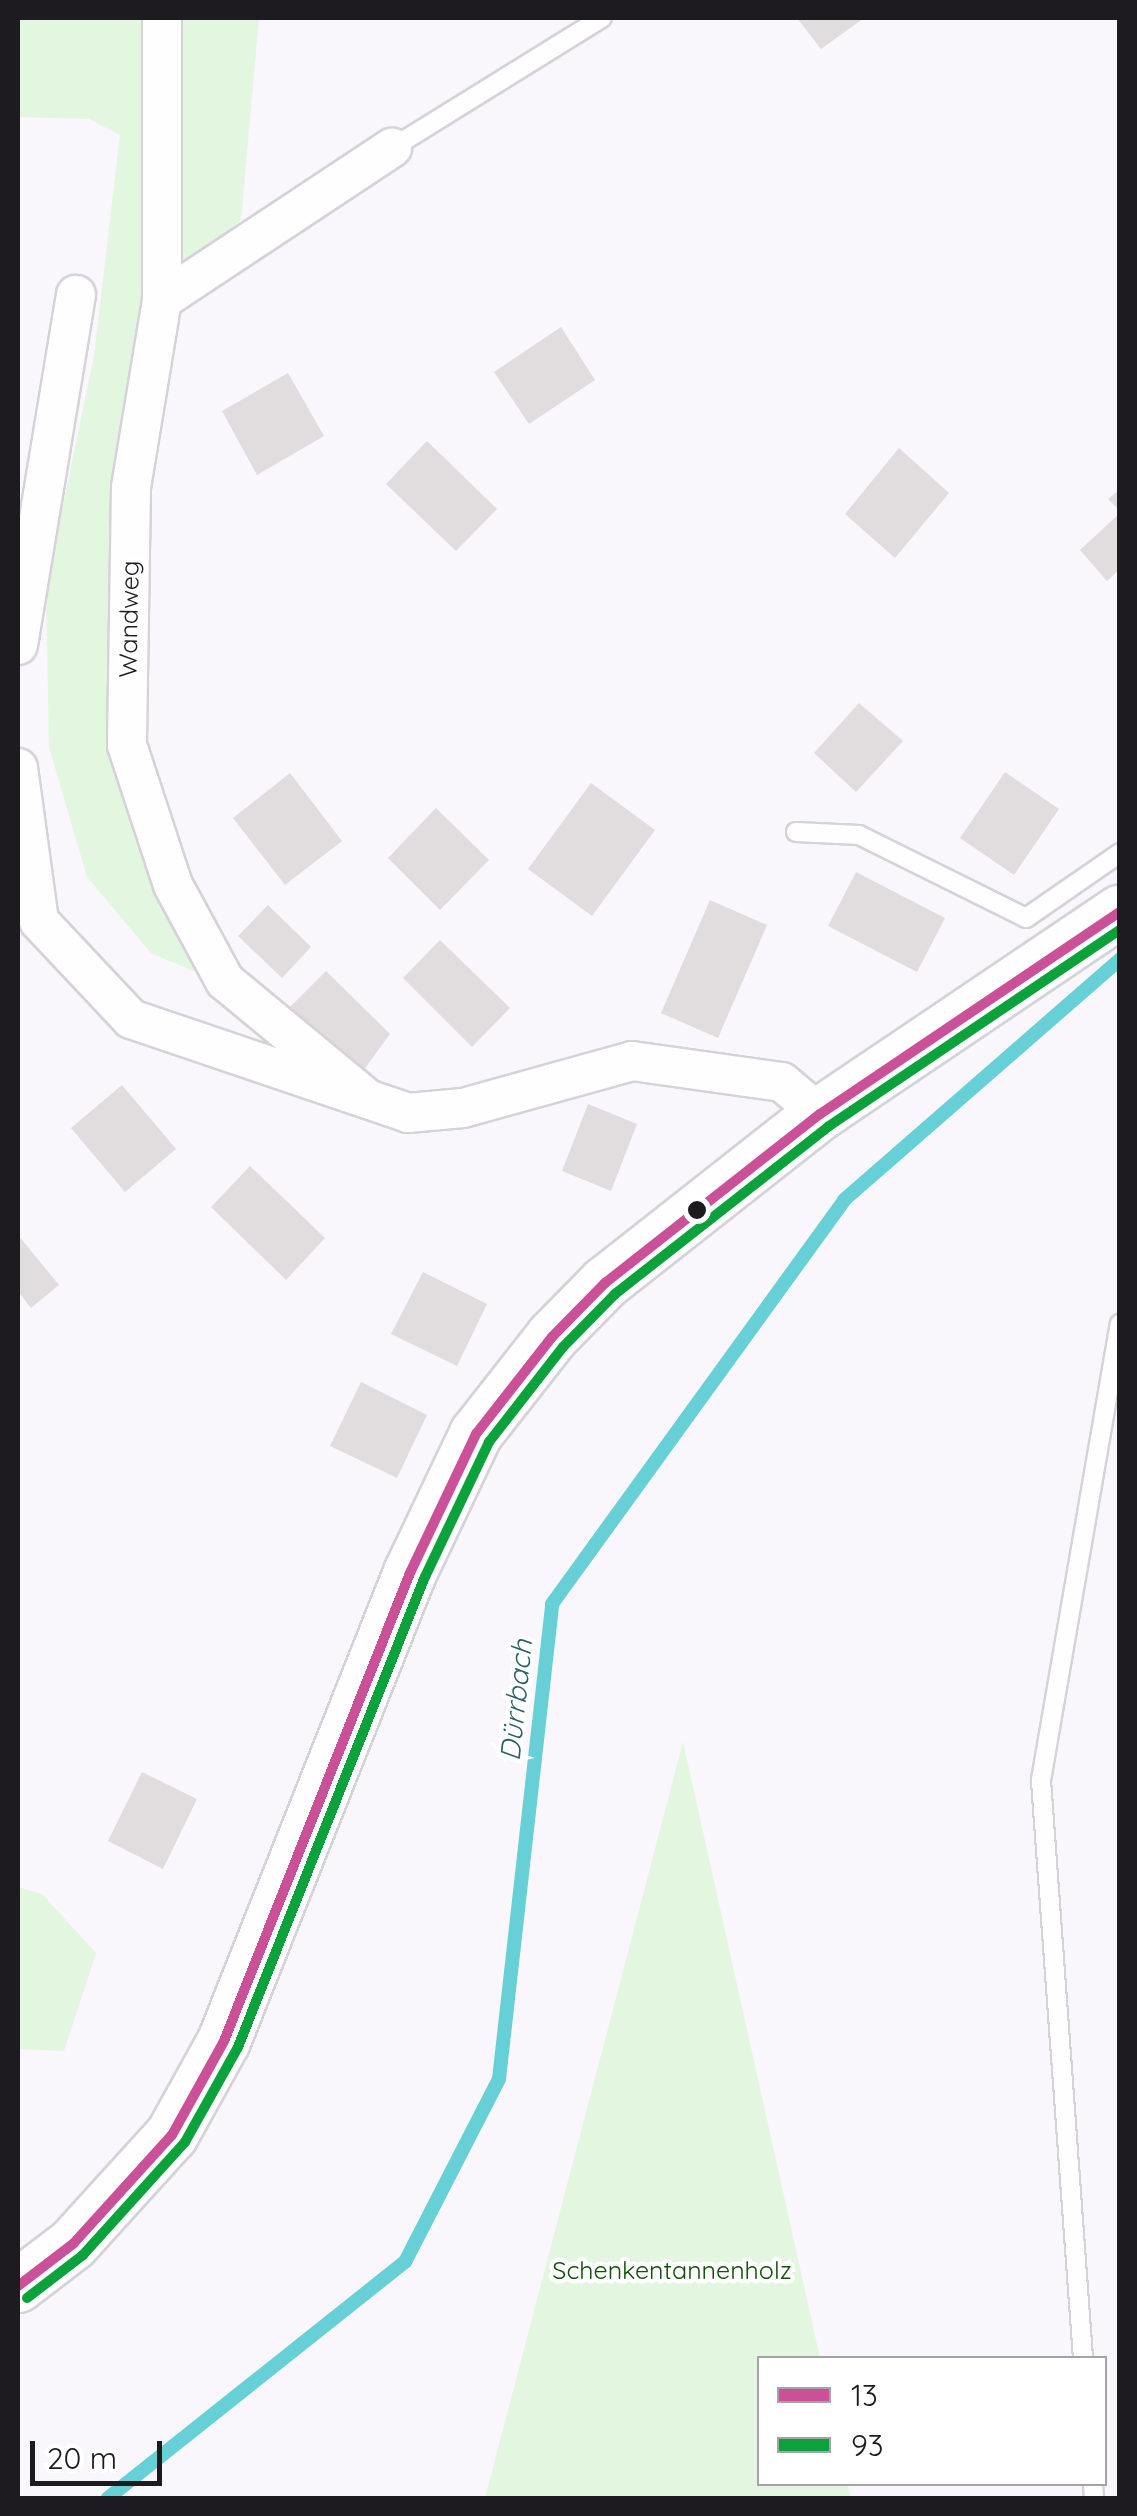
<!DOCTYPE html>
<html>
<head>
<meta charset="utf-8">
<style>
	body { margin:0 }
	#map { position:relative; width:1137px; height:2516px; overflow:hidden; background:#f9f6fc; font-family:Quicksand,sans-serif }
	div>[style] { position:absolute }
	.green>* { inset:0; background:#e2f6e0 }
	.stream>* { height:14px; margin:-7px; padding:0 7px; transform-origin:7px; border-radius:7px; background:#67d0d7 }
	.building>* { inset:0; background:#e1ddde }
	.roads { filter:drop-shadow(2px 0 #d5d2d8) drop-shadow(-2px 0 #d5d2d8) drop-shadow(0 2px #d5d2d8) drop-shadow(0 -2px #d5d2d8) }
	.lane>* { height:18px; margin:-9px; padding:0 9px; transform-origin:9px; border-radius:9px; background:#fefeff }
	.street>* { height:38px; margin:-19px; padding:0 19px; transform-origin:19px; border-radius:19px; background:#fefeff }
	.secondary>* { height:52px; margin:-26px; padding:0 26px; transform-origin:26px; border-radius:26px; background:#fefeff }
	.bus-1>* { height:10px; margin:-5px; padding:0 5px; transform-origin:5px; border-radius:5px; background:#ca5098 }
	.bus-2>* { height:10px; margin:-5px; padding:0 5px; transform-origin:5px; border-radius:5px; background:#0ba13b }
	.dots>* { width:28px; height:28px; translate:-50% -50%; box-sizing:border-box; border:5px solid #fff; border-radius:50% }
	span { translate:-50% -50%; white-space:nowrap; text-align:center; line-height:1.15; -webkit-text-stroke:9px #fff; paint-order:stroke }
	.street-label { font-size:25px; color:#1d1a20 }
	.park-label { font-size:25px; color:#0f4f07 }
	.water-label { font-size:28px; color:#286164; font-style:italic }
	.frame { position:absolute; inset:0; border:20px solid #1d1a20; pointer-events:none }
	.legend { position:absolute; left:757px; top:2356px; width:350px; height:130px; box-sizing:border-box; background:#fff; border:2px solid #a5a3a6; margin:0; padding:12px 18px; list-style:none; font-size:30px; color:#1d1a20 }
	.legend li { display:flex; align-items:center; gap:20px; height:50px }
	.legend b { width:50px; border:2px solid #a5a3a6 }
	.scale { position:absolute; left:30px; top:2441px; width:132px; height:45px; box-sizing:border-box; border:5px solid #1d1a20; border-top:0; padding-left:12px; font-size:30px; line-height:35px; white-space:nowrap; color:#1d1a20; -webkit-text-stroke:8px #fff; paint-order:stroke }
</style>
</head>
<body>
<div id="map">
	<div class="green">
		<i style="clip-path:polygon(18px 18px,259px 18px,241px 220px,148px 300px,108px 593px,109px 708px,135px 834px,208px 967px,193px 971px,151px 953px,87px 877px,49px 747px,46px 587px,94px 356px,120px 135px,89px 119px,18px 117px)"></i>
		<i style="clip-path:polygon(683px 1742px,820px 2358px,760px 2358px,760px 2484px,847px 2484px,851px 2498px,485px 2498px)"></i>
		<i style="clip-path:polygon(18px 1887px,42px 1894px,96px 1953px,64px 2051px,18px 2049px)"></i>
	</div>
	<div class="stream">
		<i style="left:108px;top:2498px;width:379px;rotate:-38.5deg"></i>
		<i style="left:405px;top:2262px;width:206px;rotate:-62.8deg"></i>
		<i style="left:499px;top:2079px;width:478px;rotate:-83.6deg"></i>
		<i style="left:552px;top:1604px;width:498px;rotate:-54.1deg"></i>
		<i style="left:844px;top:1200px;width:366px;rotate:-41.1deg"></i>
	</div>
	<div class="building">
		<i style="clip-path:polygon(797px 18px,864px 18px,821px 49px)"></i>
		<i style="clip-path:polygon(561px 327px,595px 380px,529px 424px,494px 372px)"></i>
		<i style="clip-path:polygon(288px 373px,324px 436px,257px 475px,222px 411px)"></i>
		<i style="clip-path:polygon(427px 441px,497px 509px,456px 551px,386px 484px)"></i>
		<i style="clip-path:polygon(899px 448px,949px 493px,895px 558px,845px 514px)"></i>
		<i style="clip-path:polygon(1120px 489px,1120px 511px,1108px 499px)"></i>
		<i style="clip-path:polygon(1120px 513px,1120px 569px,1107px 581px,1080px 550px)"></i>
		<i style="clip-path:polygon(859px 703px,903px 741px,856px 792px,814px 753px)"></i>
		<i style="clip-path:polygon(1005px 772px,1059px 809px,1014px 875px,960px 838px)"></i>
		<i style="clip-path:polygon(290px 773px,342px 841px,285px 885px,233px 818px)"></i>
		<i style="clip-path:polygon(591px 783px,655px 830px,592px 916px,528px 869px)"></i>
		<i style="clip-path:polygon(436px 808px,489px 860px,440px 910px,388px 858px)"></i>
		<i style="clip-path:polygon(856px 872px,945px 918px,917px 972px,828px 926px)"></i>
		<i style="clip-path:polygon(710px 900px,767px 925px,718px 1038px,661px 1013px)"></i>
		<i style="clip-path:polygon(268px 905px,311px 947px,282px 978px,238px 936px)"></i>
		<i style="clip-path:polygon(440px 940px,510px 1008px,472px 1047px,403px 978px)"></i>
		<i style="clip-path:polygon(326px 971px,390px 1034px,363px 1071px,290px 1007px)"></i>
		<i style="clip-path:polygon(122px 1085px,176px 1149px,125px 1192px,71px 1128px)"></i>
		<i style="clip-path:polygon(588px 1104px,637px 1124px,611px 1191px,562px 1171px)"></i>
		<i style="clip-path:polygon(250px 1166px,325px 1238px,286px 1280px,211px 1207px)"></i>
		<i style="clip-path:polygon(18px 1235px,59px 1285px,31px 1308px,18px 1291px)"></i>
		<i style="clip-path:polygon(423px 1272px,487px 1304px,457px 1366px,391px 1334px)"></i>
		<i style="clip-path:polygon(361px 1382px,427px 1415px,397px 1478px,330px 1446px)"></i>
		<i style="clip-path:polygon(142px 1772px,197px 1799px,163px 1869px,108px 1841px)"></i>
	</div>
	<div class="roads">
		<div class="lane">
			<i style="left:392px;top:148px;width:247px;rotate:-31.8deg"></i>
			<i style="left:796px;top:832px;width:63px;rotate:2.7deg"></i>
			<i style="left:859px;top:835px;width:186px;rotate:26.4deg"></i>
			<i style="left:1026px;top:918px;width:114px;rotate:-34.7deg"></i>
			<i style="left:1083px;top:2358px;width:580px;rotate:-94.16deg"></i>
			<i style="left:1041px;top:1780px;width:463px;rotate:-80.2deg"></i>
			<i style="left:1093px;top:2484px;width:14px;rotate:86deg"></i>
		</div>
		<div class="street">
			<i style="left:162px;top:18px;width:282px;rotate:90deg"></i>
			<i style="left:162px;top:300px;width:190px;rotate:99.4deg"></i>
			<i style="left:131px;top:487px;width:258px;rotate:90.9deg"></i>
			<i style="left:127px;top:745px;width:147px;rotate:71.8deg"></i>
			<i style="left:173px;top:885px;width:109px;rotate:61.6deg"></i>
			<i style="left:225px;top:981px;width:179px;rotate:39.6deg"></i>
			<i style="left:162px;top:300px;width:276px;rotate:-33.5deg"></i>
			<i style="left:18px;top:645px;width:355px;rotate:-80.6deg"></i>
			<i style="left:18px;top:768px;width:154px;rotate:82.2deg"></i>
			<i style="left:39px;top:921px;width:134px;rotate:46.8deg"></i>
			<i style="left:131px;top:1019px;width:293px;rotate:18.7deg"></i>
			<i style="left:408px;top:1113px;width:55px;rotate:-5.2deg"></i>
			<i style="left:463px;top:1108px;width:175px;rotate:-15.5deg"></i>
			<i style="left:632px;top:1061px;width:151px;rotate:8deg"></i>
			<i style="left:782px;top:1082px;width:50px;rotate:40.1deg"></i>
		</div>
		<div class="secondary">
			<i style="left:18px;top:2286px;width:69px;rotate:-37.4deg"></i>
			<i style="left:73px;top:2244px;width:147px;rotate:-47.8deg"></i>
			<i style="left:172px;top:2135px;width:107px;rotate:-61deg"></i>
			<i style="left:224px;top:2041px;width:504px;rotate:-68.33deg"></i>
			<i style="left:410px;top:1573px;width:154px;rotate:-64.6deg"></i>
			<i style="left:476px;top:1434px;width:123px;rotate:-51.9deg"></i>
			<i style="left:552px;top:1337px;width:76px;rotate:-45.5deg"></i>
			<i style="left:605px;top:1283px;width:273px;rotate:-38.2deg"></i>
			<i style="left:820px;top:1114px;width:362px;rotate:-34deg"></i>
		</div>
	</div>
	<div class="bus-1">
		<i style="left:18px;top:2286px;width:69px;rotate:-37.4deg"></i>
		<i style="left:73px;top:2244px;width:147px;rotate:-47.8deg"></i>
		<i style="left:172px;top:2135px;width:107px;rotate:-61deg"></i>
		<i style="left:224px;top:2041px;width:504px;rotate:-68.33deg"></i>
		<i style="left:410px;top:1573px;width:154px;rotate:-64.6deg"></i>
		<i style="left:476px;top:1434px;width:123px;rotate:-51.9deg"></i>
		<i style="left:552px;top:1337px;width:76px;rotate:-45.5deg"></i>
		<i style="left:605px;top:1283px;width:273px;rotate:-38.2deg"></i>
		<i style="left:820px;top:1114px;width:362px;rotate:-34deg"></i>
	</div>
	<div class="bus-2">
		<i style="left:27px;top:2298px;width:71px;rotate:-37.5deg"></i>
		<i style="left:83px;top:2255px;width:152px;rotate:-47.9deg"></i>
		<i style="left:185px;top:2142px;width:109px;rotate:-60.8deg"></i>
		<i style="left:238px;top:2047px;width:504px;rotate:-68.33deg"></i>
		<i style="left:424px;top:1579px;width:152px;rotate:-64.6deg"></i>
		<i style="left:489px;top:1442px;width:120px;rotate:-52.1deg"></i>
		<i style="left:563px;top:1347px;width:74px;rotate:-45.5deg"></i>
		<i style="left:615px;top:1294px;width:272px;rotate:-38.1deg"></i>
		<i style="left:829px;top:1126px;width:351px;rotate:-34deg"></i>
	</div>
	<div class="dots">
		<i style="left:697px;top:1210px;background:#1d1a20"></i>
	</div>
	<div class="street-label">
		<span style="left:129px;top:619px;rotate:-89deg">Wandweg</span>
	</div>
	<div class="park-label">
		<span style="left:672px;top:2270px">Schenkentannenholz</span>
	</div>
	<div class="water-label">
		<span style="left:516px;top:1700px;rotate:-84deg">Dürrbach</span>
	</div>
	<div class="frame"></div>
	<ul class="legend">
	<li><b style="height:12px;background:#ca5098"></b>13</li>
	<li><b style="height:12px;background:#0ba13b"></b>93</li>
	</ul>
	<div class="scale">20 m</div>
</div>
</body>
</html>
